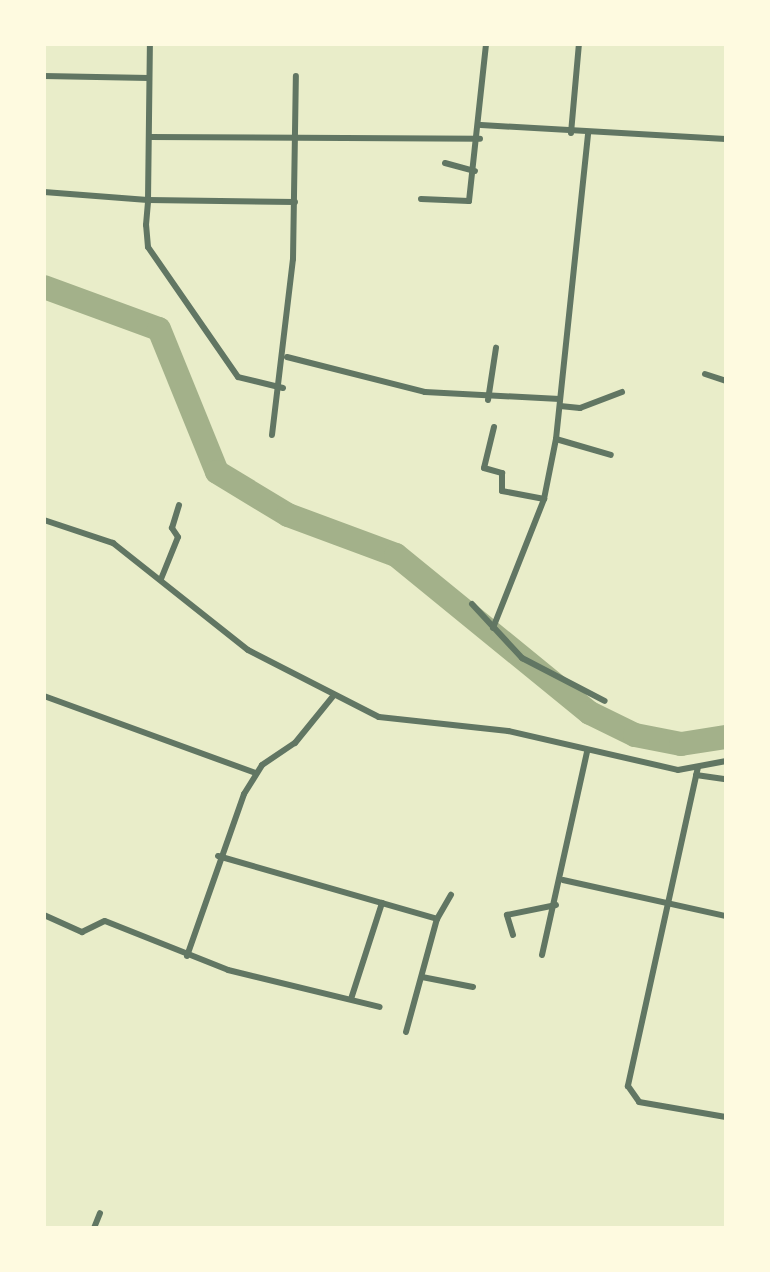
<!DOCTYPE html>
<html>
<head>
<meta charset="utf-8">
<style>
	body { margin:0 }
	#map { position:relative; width:770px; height:1272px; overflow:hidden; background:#e9edc9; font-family:Montserrat,sans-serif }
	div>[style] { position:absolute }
	.river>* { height:24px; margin:-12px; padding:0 12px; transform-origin:12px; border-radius:12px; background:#a3b18a }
	.minor>* { height:6px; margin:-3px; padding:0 3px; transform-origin:3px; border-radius:3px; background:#617663 }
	span { translate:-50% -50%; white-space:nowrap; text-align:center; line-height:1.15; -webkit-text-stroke:6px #fefae0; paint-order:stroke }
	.frame { position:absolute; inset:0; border:46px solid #fefae0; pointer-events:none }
</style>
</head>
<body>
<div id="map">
	<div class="river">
		<i style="left:44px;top:287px;width:122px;rotate:20.1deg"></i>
		<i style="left:159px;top:329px;width:154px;rotate:67.9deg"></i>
		<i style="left:217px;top:472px;width:83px;rotate:31.2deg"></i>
		<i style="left:288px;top:515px;width:115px;rotate:20.3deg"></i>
		<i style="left:396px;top:555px;width:250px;rotate:39.2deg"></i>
		<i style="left:590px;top:713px;width:50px;rotate:26.1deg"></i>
		<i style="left:635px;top:735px;width:47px;rotate:11.1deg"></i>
		<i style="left:681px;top:744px;width:46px;rotate:-8.8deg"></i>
	</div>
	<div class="minor">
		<i style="left:44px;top:76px;width:105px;rotate:1.1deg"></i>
		<i style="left:481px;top:125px;width:245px;rotate:3.3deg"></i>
		<i style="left:571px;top:133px;width:89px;rotate:-84.9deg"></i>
		<i style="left:149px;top:137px;width:331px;rotate:0.3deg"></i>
		<i style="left:445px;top:163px;width:31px;rotate:15deg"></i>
		<i style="left:44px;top:192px;width:104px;rotate:4.4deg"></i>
		<i style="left:148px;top:200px;width:156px;rotate:-89.3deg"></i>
		<i style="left:421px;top:199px;width:48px;rotate:2.4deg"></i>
		<i style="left:469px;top:201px;width:158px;rotate:-83.8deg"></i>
		<i style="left:287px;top:357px;width:142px;rotate:14.2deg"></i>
		<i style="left:425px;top:392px;width:135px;rotate:3deg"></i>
		<i style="left:705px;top:374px;width:22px;rotate:18deg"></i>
		<i style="left:283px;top:388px;width:46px;rotate:-166.3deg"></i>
		<i style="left:238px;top:377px;width:158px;rotate:-124.7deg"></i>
		<i style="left:148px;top:247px;width:22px;rotate:-95deg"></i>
		<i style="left:146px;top:225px;width:25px;rotate:-85deg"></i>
		<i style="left:148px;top:200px;width:147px;rotate:0.8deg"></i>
		<i style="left:488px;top:400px;width:53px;rotate:-81.3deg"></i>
		<i style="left:560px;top:406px;width:20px;rotate:6deg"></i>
		<i style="left:580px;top:408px;width:45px;rotate:-20.9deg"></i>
		<i style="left:494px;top:427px;width:42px;rotate:103.7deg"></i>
		<i style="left:484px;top:468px;width:19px;rotate:16deg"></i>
		<i style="left:502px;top:473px;width:18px;rotate:90deg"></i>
		<i style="left:502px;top:491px;width:43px;rotate:10.8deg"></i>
		<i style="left:272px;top:435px;width:177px;rotate:-83.2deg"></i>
		<i style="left:293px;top:259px;width:183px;rotate:-89.1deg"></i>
		<i style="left:556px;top:439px;width:57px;rotate:16.2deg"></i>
		<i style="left:44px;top:520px;width:73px;rotate:18.4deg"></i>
		<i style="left:113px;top:543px;width:172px;rotate:38.4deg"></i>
		<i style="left:248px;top:650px;width:147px;rotate:27.1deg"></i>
		<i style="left:379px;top:717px;width:130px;rotate:6.2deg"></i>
		<i style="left:508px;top:731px;width:174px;rotate:12.9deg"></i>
		<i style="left:678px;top:770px;width:49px;rotate:-10.6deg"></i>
		<i style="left:161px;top:579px;width:45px;rotate:-68deg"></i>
		<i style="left:178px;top:537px;width:11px;rotate:-124deg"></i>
		<i style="left:172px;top:528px;width:24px;rotate:-73deg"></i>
		<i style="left:472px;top:604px;width:74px;rotate:47.2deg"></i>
		<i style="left:522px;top:658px;width:93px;rotate:27.4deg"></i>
		<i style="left:493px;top:628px;width:139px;rotate:-68.4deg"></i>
		<i style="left:544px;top:499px;width:61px;rotate:-78.7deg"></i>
		<i style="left:556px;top:439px;width:308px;rotate:-84deg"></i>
		<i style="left:44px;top:696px;width:226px;rotate:20deg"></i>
		<i style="left:698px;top:767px;width:327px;rotate:102.4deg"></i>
		<i style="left:628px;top:1086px;width:19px;rotate:55deg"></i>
		<i style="left:639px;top:1102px;width:88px;rotate:9.8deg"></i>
		<i style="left:696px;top:775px;width:30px;rotate:8deg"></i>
		<i style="left:218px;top:856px;width:228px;rotate:16deg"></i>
		<i style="left:563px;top:880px;width:167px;rotate:12.5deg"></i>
		<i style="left:44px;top:915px;width:42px;rotate:24.1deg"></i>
		<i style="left:82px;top:932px;width:25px;rotate:-26deg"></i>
		<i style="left:105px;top:921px;width:132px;rotate:21.7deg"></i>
		<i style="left:228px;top:970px;width:156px;rotate:13.7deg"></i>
		<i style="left:513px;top:935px;width:21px;rotate:-107deg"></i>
		<i style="left:507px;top:915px;width:50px;rotate:-11.5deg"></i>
		<i style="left:542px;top:955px;width:208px;rotate:-77.5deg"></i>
		<i style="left:187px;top:956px;width:172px;rotate:-70.6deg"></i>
		<i style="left:244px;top:794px;width:34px;rotate:-58deg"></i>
		<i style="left:262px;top:765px;width:40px;rotate:-34deg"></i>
		<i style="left:295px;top:743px;width:62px;rotate:-50.9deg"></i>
		<i style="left:422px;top:977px;width:52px;rotate:11.1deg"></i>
		<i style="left:351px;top:999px;width:101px;rotate:-72.1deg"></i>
		<i style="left:406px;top:1032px;width:117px;rotate:-74.7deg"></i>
		<i style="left:437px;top:919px;width:28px;rotate:-60deg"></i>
		<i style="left:94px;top:1228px;width:16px;rotate:-68deg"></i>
	</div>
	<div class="frame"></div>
</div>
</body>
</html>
